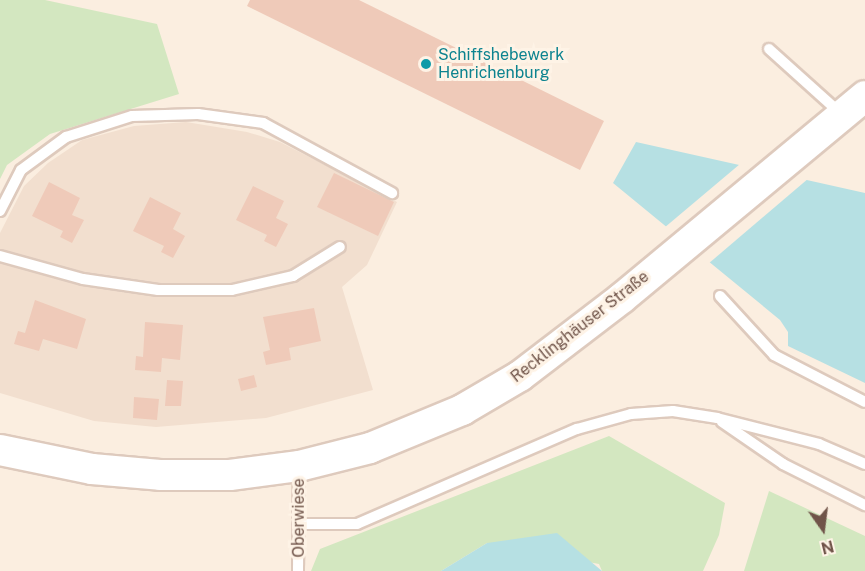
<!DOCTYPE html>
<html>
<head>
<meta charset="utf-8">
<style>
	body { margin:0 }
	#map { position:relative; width:865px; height:571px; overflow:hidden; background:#fbeee0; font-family:"Public Sans",sans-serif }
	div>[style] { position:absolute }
	.residential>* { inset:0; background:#f2dfcf }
	.green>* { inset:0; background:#d3e7c0 }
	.water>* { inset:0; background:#b6e0e3 }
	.pier>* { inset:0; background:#fbeee0 }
	.building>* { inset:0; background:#efcab9 }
	.roads { filter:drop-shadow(2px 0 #decabd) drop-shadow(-2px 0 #decabd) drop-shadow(0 2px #decabd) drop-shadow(0 -2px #decabd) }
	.lane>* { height:10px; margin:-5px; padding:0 5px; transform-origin:5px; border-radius:5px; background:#fff }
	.secondary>* { height:30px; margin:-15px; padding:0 15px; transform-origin:15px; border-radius:15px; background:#fff }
	.dots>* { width:16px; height:16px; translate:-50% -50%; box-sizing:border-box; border:3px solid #fef3e6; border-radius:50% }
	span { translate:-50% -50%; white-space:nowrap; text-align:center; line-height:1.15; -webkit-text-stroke:6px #fef3e6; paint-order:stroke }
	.culture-label { font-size:16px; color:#0d838f }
	.left { translate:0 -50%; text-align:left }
	.street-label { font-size:16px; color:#705449 }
	.north { position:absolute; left:793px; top:499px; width:60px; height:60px; -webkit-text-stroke:4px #fef3e6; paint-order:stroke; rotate:166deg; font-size:16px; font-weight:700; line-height:24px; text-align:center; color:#705449 }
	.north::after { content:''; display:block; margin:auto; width:21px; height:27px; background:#705449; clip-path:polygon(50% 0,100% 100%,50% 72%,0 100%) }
</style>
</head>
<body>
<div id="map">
	<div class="residential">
		<i style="clip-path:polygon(186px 122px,247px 132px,280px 142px,397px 202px,367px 265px,342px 287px,373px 390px,266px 418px,156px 427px,94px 421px,0 393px,0 233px,24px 186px,48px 163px,82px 140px,134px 126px)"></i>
	</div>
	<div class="green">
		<i style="clip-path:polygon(0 0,45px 0,157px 24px,179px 94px,50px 134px,7px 165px,0 179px)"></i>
		<i style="clip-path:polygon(609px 436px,725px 503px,719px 535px,703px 571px,602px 571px,599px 564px,487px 543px,441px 571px,311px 571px,320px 549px)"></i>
		<i style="clip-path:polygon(769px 491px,865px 536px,865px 571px,744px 571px)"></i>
	</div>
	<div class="water">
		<i style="clip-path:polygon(636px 142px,865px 193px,865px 383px,788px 346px,788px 332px,780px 320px,613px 183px)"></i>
		<i style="clip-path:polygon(557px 533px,602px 571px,441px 571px,487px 543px)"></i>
	</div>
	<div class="pier">
		<i style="clip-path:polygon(740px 164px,809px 178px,708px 264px,664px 228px)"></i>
	</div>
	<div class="building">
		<i style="clip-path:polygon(250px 0,359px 0,604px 121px,580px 170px,247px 6px)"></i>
		<i style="clip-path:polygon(334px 173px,394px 202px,378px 236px,317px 207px)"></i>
		<i style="clip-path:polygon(49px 182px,80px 198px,72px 215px,84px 220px,72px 243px,60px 237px,63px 231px,32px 216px)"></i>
		<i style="clip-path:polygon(253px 186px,284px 201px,276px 218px,288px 224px,276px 247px,264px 241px,267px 235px,236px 220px)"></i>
		<i style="clip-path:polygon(150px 197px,181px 213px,173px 229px,185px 236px,173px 258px,161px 252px,164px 246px,133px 231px)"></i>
		<i style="clip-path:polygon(35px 300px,86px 319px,77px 349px,43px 339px,39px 351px,14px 344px,18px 331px,25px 333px)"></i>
		<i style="clip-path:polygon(314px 308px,321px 341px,289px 348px,291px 360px,266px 365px,263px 352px,270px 350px,263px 317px)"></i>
		<i style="clip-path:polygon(145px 322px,183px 325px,180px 360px,162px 358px,161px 372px,135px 370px,136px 356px,143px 357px)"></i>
		<i style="clip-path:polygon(254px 375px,257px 387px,241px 391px,238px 379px)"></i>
		<i style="clip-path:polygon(167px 380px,183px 381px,181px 406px,165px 406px)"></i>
		<i style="clip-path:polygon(134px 397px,159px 399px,157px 420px,133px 418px)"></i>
	</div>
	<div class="roads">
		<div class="lane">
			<i style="left:769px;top:49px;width:96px;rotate:42deg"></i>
			<i style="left:0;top:211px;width:46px;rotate:-62.9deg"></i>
			<i style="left:21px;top:170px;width:56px;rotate:-36.3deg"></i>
			<i style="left:66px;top:137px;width:69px;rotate:-17.7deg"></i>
			<i style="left:132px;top:116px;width:66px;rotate:-1.7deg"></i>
			<i style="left:198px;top:114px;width:66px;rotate:7.9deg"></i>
			<i style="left:263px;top:123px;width:147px;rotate:28.5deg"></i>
			<i style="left:0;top:256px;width:86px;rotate:15.5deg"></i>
			<i style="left:83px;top:279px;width:76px;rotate:8.3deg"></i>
			<i style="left:158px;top:290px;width:74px"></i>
			<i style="left:232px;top:290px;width:63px;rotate:-12.9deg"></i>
			<i style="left:293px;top:276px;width:55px;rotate:-31.7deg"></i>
			<i style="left:720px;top:296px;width:80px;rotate:47.5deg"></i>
			<i style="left:774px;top:355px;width:102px;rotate:27.3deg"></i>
			<i style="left:722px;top:422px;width:74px;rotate:34.5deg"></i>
			<i style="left:783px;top:464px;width:92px;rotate:26.6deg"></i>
			<i style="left:301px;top:524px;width:56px"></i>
			<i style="left:357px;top:524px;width:240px;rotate:-23.4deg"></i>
			<i style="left:577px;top:429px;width:56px;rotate:-15.5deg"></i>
			<i style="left:631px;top:414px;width:42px;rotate:-4.1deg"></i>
			<i style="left:673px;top:411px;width:45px;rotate:9deg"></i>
			<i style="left:717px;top:418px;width:105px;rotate:14.3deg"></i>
			<i style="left:819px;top:444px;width:50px;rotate:23.5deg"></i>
			<i style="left:298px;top:571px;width:105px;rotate:-89.5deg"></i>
		</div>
		<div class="secondary">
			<i style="left:0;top:450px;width:94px;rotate:11.7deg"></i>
			<i style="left:92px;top:469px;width:68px;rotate:5deg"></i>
			<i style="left:160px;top:475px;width:70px"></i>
			<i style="left:230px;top:475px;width:70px;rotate:-7.4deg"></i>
			<i style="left:299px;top:466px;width:73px;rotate:-14.2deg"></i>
			<i style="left:370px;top:448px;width:100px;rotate:-22.4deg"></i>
			<i style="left:462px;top:410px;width:67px;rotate:-30.4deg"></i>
			<i style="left:520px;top:376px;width:128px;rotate:-37.4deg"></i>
			<i style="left:622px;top:298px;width:316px;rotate:-39.7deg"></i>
		</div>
	</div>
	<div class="dots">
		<i style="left:426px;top:64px;background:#0f9aa8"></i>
	</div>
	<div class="culture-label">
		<span class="left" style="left:438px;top:64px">Schiffshebewerk<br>Henrichenburg</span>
	</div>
	<div class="street-label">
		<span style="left:580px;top:327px;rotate:-38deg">Recklinghäuser Straße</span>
		<span style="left:299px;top:518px;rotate:-90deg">Oberwiese</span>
	</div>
	<div class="north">N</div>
</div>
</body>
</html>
